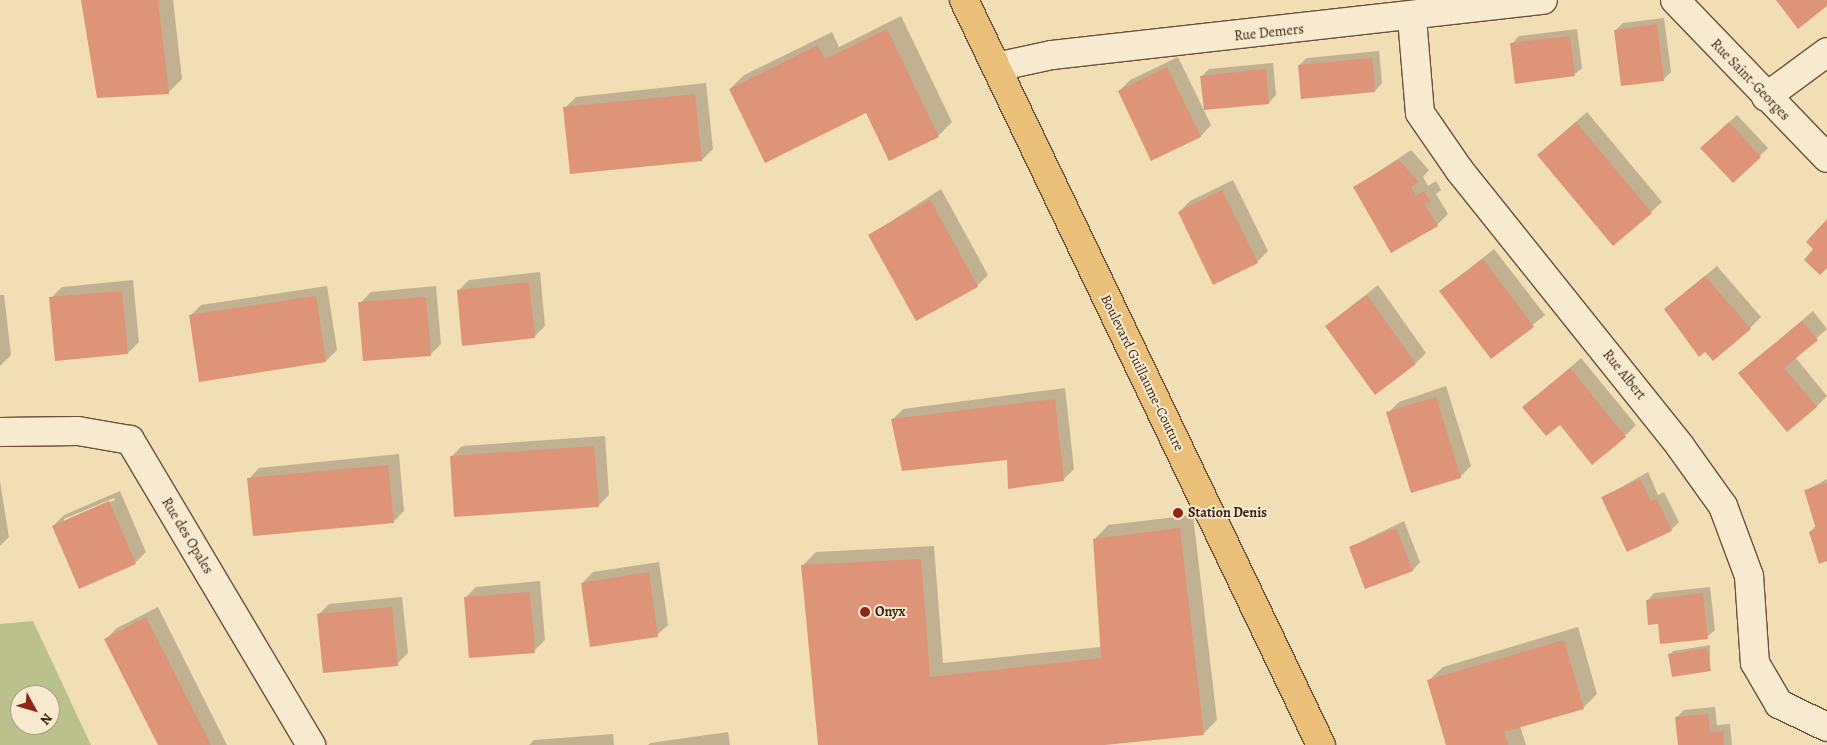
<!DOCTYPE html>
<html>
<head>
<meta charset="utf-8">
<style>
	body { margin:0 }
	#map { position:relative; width:1827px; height:745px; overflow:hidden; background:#f2deb5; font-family:Alegreya,serif }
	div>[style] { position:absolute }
	.green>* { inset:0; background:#bbc18d }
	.shadow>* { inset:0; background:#0003 }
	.building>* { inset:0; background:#de9478 }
	.roads { filter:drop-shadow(1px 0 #6a513e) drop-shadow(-1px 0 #6a513e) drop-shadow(0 1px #6a513e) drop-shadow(0 -1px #6a513e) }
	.minor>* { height:28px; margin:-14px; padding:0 14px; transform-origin:14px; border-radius:14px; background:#f7eacf }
	.major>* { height:28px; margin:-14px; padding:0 14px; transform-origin:14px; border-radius:14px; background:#e9bf7a }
	.dots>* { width:14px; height:14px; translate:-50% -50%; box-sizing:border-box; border:2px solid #f7eacf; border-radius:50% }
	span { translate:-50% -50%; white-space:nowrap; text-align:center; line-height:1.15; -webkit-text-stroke:4px #f7eacf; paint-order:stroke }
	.street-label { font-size:14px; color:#3c2217 }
	.poi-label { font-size:14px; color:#3c2217; font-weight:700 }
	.left { translate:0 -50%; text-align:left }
	.north { position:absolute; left:10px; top:685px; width:50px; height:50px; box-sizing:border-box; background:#f7eacf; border:1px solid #ac9a85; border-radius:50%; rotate:129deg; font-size:14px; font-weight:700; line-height:20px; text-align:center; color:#3c2217 }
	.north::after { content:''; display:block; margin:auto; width:18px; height:22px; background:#8f2418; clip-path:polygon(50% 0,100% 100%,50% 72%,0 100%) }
</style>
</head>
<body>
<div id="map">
	<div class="green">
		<i style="clip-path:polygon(evenodd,33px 621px,91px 745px,0 745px,0 624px,33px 621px,20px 695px,50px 695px,50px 725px,20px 725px,20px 695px)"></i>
	</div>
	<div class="shadow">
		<i style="clip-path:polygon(83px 0,173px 0,182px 79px,168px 93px)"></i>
		<i style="clip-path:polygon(901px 16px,952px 122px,938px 136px,866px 112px,730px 89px,744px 75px,832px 32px,839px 47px)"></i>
		<i style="clip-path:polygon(1664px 18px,1671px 72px,1664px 79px,1616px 30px,1623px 23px)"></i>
		<i style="clip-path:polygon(1577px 29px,1582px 68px,1574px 75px,1512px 44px,1519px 36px)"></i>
		<i style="clip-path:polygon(1379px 51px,1382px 83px,1375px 91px,1299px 65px,1307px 58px)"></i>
		<i style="clip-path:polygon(1178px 57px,1211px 125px,1201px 136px,1152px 159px,1119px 91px,1130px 80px)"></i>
		<i style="clip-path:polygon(1273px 63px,1276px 95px,1269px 103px,1202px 76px,1209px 69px)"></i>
		<i style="clip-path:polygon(706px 83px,713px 149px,702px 160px,565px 108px,576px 97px)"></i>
		<i style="clip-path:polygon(1587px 112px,1662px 202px,1651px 212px,1538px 155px)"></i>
		<i style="clip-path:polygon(1737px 115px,1768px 148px,1733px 181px,1709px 141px)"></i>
		<i style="clip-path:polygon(1411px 150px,1429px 170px,1423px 177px,1428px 186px,1436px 181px,1441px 190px,1436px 194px,1448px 214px,1437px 225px,1355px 187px)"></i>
		<i style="clip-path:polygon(1233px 180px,1268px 251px,1257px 262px,1179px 212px,1190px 201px)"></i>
		<i style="clip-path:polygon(941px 189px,988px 275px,977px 286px,870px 235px)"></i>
		<i style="clip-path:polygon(1494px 249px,1545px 315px,1491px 358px,1441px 291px)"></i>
		<i style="clip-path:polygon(1717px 266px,1761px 317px,1750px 328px,1677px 299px)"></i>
		<i style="clip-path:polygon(540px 272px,545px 326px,534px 337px,458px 291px,469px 280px)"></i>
		<i style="clip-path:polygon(133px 280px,139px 342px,128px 353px,51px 298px,62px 287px)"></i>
		<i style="clip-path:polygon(1378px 285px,1426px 353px,1416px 363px,1326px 326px)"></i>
		<i style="clip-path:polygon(327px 286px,337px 350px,326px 361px,190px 316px,201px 305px)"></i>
		<i style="clip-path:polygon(436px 286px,441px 344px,430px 355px,360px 303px,371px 292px)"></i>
		<i style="clip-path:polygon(0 295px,4px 295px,11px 355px,0 366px)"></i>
		<i style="clip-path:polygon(1813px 311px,1827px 329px,1795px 357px,1827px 396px,1816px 407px,1740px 373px)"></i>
		<i style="clip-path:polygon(1581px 358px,1636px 425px,1625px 436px,1560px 423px,1524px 408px)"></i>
		<i style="clip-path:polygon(1446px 386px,1471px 466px,1460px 477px,1388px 413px,1399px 402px)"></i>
		<i style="clip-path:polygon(1065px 388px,1074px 469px,1063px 480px,892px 420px,903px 409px)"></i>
		<i style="clip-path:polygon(605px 436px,609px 495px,598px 506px,451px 457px,462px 446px)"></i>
		<i style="clip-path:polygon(399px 454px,404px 511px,393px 522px,249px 479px,259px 468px)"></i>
		<i style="clip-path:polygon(1648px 472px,1658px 495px,1664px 492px,1679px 522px,1671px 530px,1602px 498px)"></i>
		<i style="clip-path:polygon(1827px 479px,1827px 560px,1810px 532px,1816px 525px,1805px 491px)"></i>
		<i style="clip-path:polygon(0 481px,9px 537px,0 546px)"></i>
		<i style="clip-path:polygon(evenodd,120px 491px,146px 552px,135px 563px,53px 526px,64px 515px,120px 491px,114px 498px,115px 500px,64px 522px,64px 519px,114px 498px)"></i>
		<i style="clip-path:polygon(1193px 515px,1217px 720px,1203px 734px,1092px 745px,819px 745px,803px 565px,816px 552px,934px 546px,943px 663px,1101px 647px,1095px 539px,1108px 525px)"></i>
		<i style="clip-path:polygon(1404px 521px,1420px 562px,1413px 570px,1366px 588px,1350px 547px)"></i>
		<i style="clip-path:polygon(659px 562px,668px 625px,657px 635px,582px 583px,593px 572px)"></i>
		<i style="clip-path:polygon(540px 581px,545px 640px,534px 651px,465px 598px,476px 587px)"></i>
		<i style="clip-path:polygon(1710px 587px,1715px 630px,1707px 637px,1659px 623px,1647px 601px,1654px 593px)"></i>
		<i style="clip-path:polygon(402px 597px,408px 653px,397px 664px,318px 615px,329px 604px)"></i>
		<i style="clip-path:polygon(158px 607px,227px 745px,159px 745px,106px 639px,117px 628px)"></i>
		<i style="clip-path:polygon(1578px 627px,1597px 694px,1583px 708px,1520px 726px,1526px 745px,1447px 745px,1429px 680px,1443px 667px)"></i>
		<i style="clip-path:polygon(1710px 645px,1710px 669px,1670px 655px,1673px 651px)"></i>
		<i style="clip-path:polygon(1715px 707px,1717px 725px,1730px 724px,1732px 745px,1679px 745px,1676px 718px,1684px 710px)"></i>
		<i style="clip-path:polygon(728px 732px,730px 745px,648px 745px,650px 743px)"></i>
		<i style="clip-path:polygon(613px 734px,614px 745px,529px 745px,534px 740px)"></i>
	</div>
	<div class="building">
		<i style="clip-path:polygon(81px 0,158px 0,169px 94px,97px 98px)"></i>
		<i style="clip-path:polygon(1776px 0,1827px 0,1827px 6px,1798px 29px)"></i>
		<i style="clip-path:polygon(1657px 24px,1664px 81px,1621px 86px,1614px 30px)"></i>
		<i style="clip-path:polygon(887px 29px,939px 137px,889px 161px,866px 113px,765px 163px,729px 89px,818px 45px,825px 59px)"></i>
		<i style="clip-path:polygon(1570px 36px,1575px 76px,1515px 84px,1510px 43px)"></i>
		<i style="clip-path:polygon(1372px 58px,1375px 92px,1301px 99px,1298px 65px)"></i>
		<i style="clip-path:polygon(1167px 67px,1201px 137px,1151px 161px,1118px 91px)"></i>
		<i style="clip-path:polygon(1266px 69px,1269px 104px,1204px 110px,1200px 76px)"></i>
		<i style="clip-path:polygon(695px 94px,702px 161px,570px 174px,563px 107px)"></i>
		<i style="clip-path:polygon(1576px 122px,1652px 213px,1613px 246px,1537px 155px)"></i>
		<i style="clip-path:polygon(1729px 122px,1761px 157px,1733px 183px,1700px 148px)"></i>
		<i style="clip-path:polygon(1399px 160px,1419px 182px,1411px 187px,1416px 196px,1424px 191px,1431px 202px,1425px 205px,1438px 226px,1391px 253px,1353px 187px)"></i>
		<i style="clip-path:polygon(1222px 190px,1258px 263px,1213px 285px,1178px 212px)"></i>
		<i style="clip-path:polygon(930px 199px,978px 287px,916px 321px,868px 235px)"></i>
		<i style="clip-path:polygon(1827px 219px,1827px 268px,1820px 275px,1804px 260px,1813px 249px,1806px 242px)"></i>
		<i style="clip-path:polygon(1483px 259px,1534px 327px,1491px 359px,1439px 291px)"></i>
		<i style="clip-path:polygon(1705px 276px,1751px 329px,1713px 361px,1705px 352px,1699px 357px,1664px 309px)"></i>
		<i style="clip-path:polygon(529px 282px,535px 338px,462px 346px,457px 290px)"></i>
		<i style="clip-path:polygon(122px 291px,128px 354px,55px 361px,49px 297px)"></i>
		<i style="clip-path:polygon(1367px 295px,1416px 364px,1375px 395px,1325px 326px)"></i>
		<i style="clip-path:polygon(316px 296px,326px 362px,199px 382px,189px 315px)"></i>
		<i style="clip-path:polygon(426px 297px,431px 356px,363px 361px,358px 302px)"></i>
		<i style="clip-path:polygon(1802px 321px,1818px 340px,1784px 368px,1817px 407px,1787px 432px,1738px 373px)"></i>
		<i style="clip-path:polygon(1570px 368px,1626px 437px,1592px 465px,1560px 425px,1546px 436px,1522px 407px)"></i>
		<i style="clip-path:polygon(1436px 397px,1461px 478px,1411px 493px,1386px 412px)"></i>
		<i style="clip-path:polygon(1055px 399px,1064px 481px,1008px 489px,1007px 460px,902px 471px,891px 419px)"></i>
		<i style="clip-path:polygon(594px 446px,599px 507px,454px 517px,450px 456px)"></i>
		<i style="clip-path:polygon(388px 465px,394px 523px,253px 536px,247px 478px)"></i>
		<i style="clip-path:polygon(1640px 479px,1651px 501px,1657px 499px,1672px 531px,1627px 552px,1601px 497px)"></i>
		<i style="clip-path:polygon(1827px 483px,1827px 561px,1819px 564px,1809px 532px,1816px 529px,1804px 490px)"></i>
		<i style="clip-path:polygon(109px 501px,136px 564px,79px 589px,52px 526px)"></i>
		<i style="clip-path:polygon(1180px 528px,1204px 735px,1105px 745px,818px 745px,801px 565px,921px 559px,930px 677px,1101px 658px,1093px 539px)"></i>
		<i style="clip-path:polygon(1396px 528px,1413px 571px,1365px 589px,1349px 547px)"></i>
		<i style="clip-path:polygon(649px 572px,658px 637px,590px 647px,581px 583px)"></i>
		<i style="clip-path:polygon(530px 592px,535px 653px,469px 658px,464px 597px)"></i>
		<i style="clip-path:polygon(1703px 593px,1708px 639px,1660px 644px,1658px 624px,1648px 625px,1646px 600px)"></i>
		<i style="clip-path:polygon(392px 607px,398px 666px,323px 673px,317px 614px)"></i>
		<i style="clip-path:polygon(146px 617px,211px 745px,158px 745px,104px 639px)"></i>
		<i style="clip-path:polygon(1564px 640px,1584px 709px,1504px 732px,1508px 745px,1446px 745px,1427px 680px)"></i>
		<i style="clip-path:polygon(1707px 648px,1711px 671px,1672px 677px,1668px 654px)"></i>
		<i style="clip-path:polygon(1708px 714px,1710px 732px,1723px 731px,1724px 745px,1678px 745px,1675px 717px)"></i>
	</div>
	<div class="roads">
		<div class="minor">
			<i style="left:1675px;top:0;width:219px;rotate:46.1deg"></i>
			<i style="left:1412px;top:18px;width:95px;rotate:85.2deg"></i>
			<i style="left:1420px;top:113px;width:70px;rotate:55.4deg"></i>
			<i style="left:1460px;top:171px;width:352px;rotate:51.3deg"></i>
			<i style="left:1680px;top:446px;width:74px;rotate:54.4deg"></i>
			<i style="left:1723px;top:506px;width:75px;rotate:69.6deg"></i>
			<i style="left:1749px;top:576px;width:87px;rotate:86.1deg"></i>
			<i style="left:1755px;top:663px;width:48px;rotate:59.7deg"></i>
			<i style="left:1779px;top:704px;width:53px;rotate:25.6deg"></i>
			<i style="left:996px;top:67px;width:57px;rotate:-12.1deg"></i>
			<i style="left:1052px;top:55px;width:494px;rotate:-6.4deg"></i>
			<i style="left:1766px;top:97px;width:76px;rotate:-36.4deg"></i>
			<i style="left:0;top:432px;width:78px;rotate:-0.7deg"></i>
			<i style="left:78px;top:431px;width:53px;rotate:9.8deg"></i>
			<i style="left:130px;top:440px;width:355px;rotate:59.3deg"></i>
		</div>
		<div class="major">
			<i style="left:964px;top:0;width:826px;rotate:64.4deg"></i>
		</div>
	</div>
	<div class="dots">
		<i style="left:1178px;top:513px;background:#8f2418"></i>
		<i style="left:865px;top:612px;background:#8f2418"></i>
	</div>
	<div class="street-label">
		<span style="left:1269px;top:33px;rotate:-6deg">Rue Demers</span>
		<span style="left:1750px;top:80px;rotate:46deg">Rue Saint-Georges</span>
		<span style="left:1142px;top:373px;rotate:64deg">Boulevard Guillaume-Couture</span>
		<span style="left:1624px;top:375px;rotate:51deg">Rue Albert</span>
		<span style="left:187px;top:536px;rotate:59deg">Rue des Opales</span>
	</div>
	<div class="poi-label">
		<span class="left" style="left:1188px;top:513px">Station Denis</span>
		<span class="left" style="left:875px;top:612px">Onyx</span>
	</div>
	<div class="north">N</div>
</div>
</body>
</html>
